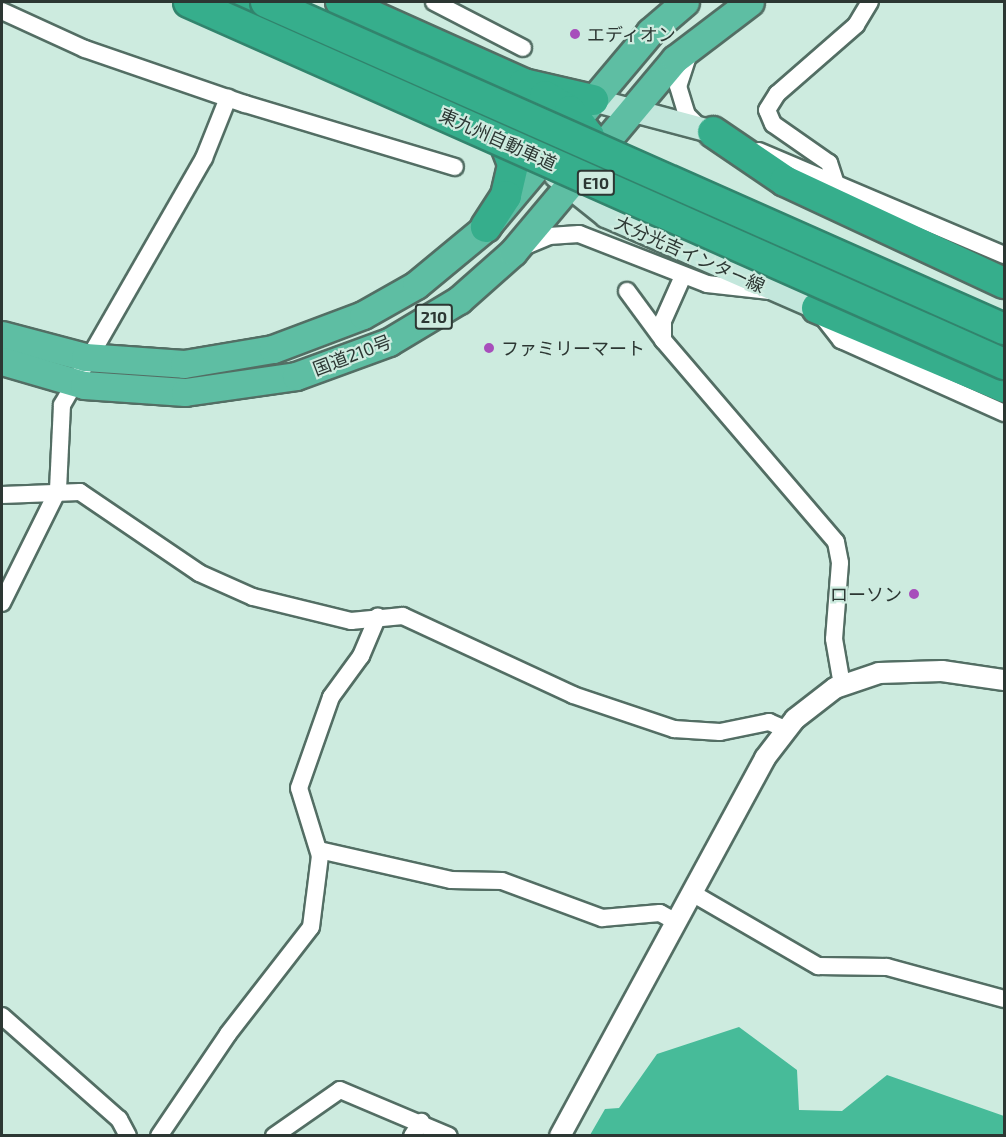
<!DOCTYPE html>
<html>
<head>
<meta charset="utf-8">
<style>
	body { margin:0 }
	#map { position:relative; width:1006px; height:1137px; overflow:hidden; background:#cdebdf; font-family:"Exo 2","Noto Sans JP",sans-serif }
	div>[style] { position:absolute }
	.forest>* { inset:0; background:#47bb99 }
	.roads { filter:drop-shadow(2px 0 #536e64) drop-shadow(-2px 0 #536e64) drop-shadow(0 2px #536e64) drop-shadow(0 -2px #536e64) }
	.minor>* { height:16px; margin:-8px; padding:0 8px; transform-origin:8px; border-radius:8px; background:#fff }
	.tertiary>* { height:20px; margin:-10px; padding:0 10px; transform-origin:10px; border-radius:10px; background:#fff }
	.secondary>* { height:22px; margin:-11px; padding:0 11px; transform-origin:11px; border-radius:11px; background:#c3e7dc }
	.trunk>* { height:27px; margin:-13.5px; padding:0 13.5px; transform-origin:13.5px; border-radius:13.5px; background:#5ebea3 }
	.motorway>* { height:30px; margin:-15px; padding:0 15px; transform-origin:15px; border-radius:15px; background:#36ae8c }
	.bridges { filter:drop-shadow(2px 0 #32846d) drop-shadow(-2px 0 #32846d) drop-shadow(0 2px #32846d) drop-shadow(0 -2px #32846d) }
	.motorway-bridge>* { height:30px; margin:-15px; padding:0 15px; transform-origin:15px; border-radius:15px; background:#36ae8c }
	.dots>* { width:16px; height:16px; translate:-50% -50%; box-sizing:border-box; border:3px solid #cdebdf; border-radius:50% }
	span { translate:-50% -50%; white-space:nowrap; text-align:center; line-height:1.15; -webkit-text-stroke:4.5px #cdebdf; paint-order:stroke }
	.shield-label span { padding:2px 4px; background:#cdebdf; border:2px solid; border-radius:4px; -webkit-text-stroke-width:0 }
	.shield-label { font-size:16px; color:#2c3733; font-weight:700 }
	.poi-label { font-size:18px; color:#2c3733 }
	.left { translate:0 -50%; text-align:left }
	.right { translate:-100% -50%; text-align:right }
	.street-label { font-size:18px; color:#2c3733 }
	.frame { position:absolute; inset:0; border:3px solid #2c3733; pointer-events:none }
</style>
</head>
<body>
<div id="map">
	<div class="forest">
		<i style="clip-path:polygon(739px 1027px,797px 1070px,799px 1110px,842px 1111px,887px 1075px,1004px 1116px,1004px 1135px,590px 1135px,605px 1109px,619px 1108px,657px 1054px)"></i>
	</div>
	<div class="roads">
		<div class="minor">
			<i style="left:434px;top:2px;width:100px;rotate:27.3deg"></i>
			<i style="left:2px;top:11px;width:91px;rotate:24.6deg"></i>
			<i style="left:85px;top:49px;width:169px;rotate:19deg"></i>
			<i style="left:245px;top:104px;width:219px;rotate:16.7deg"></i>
			<i style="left:689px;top:53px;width:35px;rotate:108deg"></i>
			<i style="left:678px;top:86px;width:30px;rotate:73deg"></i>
			<i style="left:687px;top:115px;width:17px;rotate:45deg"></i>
			<i style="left:759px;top:151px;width:266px;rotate:23deg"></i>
			<i style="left:835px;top:181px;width:19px;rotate:-108deg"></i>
			<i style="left:829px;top:163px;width:68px;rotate:-145.1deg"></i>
			<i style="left:773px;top:124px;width:15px;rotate:-113deg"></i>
			<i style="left:767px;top:110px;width:19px;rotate:-58deg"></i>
			<i style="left:777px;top:94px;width:105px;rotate:-41.1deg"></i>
			<i style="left:856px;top:25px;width:27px;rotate:-59deg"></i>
			<i style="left:521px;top:248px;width:30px;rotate:-23deg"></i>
			<i style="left:549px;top:236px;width:30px;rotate:-4deg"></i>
			<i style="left:579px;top:234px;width:137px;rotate:21.3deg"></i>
			<i style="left:707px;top:284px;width:61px;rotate:6.5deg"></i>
			<i style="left:683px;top:276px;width:49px;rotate:114deg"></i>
			<i style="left:663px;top:321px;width:19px;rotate:90deg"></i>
			<i style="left:663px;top:340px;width:266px;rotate:49.4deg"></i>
			<i style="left:836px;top:542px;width:21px;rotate:79deg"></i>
			<i style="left:840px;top:563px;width:76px;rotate:94.5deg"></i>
			<i style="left:834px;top:639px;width:47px;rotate:80.1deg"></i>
			<i style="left:627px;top:291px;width:61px;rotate:53.7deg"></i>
			<i style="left:819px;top:312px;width:36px;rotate:52deg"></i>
			<i style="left:841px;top:340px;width:179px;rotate:24.1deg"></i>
			<i style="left:2px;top:495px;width:78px;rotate:-2.2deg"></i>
			<i style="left:80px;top:492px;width:144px;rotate:34.2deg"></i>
			<i style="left:199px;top:573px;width:59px;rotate:24deg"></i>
			<i style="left:253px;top:597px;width:101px;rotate:13.8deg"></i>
			<i style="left:351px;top:621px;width:52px;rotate:-5.5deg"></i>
			<i style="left:403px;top:616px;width:187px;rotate:24.9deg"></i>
			<i style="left:573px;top:695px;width:107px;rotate:18.6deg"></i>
			<i style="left:674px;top:729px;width:46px;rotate:3.7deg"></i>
			<i style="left:720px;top:732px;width:50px;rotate:-11.5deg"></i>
			<i style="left:769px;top:722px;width:20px;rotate:24deg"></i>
			<i style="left:2px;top:603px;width:126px;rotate:-63.6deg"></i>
			<i style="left:58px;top:490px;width:85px;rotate:-87.3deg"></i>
			<i style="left:62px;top:405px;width:285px;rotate:-60.1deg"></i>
			<i style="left:204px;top:158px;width:65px;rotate:-68.2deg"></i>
			<i style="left:319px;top:850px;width:135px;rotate:12.8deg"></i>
			<i style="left:451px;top:880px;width:51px;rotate:1.1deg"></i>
			<i style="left:502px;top:881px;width:107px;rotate:20.3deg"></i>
			<i style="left:602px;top:918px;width:58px;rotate:-4.9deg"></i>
			<i style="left:660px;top:913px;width:18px;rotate:29deg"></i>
			<i style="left:692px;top:893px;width:146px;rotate:30.1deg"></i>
			<i style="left:818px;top:966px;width:69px;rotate:0.8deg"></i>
			<i style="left:887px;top:967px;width:121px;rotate:15.3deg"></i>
			<i style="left:2px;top:1016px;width:156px;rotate:41.4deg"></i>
			<i style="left:119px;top:1119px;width:19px;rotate:62deg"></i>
			<i style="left:159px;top:1136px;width:123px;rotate:-55.9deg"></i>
			<i style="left:228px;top:1034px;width:135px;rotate:-52.2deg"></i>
			<i style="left:311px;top:927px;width:72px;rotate:-82.8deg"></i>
			<i style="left:320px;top:856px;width:71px;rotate:-107.2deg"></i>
			<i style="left:299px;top:788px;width:96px;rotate:-70.6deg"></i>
			<i style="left:331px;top:697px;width:51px;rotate:-53.8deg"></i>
			<i style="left:361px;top:656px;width:43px;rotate:-67deg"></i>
			<i style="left:274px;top:1136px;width:80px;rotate:-34.9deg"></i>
			<i style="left:340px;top:1090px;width:118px;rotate:22.9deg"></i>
			<i style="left:412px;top:1136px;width:17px;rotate:-57deg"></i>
		</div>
		<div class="tertiary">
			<i style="left:560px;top:1136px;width:430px;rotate:-61.5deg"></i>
			<i style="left:765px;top:758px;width:49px;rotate:-52.4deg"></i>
			<i style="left:795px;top:719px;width:51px;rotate:-37.8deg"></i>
			<i style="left:835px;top:688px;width:46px;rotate:-18.8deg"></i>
			<i style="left:879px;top:673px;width:63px;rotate:-1.8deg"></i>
			<i style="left:942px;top:671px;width:63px;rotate:8.3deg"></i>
		</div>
		<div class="secondary">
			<i style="left:593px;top:100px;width:124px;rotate:14.9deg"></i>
			<i style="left:556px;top:176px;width:64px;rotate:38.7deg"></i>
			<i style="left:606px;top:216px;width:230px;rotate:23.6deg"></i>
		</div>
		<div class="trunk">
			<i style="left:2px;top:335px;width:86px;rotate:14.8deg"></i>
			<i style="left:85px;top:357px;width:99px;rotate:4deg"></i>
			<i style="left:184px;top:364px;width:90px;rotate:-9.6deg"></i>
			<i style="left:273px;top:349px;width:96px;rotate:-20.7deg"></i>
			<i style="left:363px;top:315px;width:61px;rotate:-29.5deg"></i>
			<i style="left:416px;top:285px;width:91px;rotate:-39.6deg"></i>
			<i style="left:486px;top:227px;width:255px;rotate:-49.9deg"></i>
			<i style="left:650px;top:32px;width:46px;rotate:-40.6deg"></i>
			<i style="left:2px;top:361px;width:85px;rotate:16.3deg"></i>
			<i style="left:84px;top:385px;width:101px;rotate:4deg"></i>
			<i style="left:185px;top:392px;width:112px;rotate:-8.2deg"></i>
			<i style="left:296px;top:376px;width:99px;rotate:-20.1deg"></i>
			<i style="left:389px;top:342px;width:82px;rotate:-31deg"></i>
			<i style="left:459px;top:300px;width:72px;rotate:-41.6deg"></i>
			<i style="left:513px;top:252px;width:252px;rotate:-50deg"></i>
			<i style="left:675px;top:59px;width:94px;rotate:-37.2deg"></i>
		</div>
		<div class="motorway">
			<i style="left:227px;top:2px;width:74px;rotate:22.1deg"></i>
			<i style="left:341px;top:2px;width:201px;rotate:24.1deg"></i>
			<i style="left:524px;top:84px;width:71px;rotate:13.1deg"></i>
			<i style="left:545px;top:96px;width:29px;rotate:31deg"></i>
			<i style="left:570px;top:111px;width:31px;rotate:53deg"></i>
			<i style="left:589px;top:136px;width:33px;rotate:97deg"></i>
			<i style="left:471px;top:100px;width:45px;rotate:47.7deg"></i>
			<i style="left:501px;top:133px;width:34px;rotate:69deg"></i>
			<i style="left:513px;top:165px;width:32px;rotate:103deg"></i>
			<i style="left:506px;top:196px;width:37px;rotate:123deg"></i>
			<i style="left:713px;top:132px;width:87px;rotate:34.2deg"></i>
			<i style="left:785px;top:181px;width:242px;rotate:25deg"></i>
			<i style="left:817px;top:308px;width:203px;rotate:22.9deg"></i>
		</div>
	</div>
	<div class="bridges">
		<div class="motorway-bridge">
			<i style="left:189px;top:2px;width:892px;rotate:23.95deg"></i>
			<i style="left:266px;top:2px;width:807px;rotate:23.9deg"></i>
		</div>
	</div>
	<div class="dots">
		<i style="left:575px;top:34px;background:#a74ebb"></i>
		<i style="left:489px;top:348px;background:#a74ebb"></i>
		<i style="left:914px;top:594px;background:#a74ebb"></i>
	</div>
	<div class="shield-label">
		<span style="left:596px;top:183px">E10</span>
		<span style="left:434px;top:317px">210</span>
	</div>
	<div class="poi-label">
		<span class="left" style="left:587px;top:34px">エディオン</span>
		<span class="left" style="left:501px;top:348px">ファミリーマート</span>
		<span class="right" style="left:902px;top:594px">ローソン</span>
	</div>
	<div class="street-label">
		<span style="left:498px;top:139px;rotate:24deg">東九州自動車道</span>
		<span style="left:690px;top:254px;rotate:24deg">大分光吉インター線</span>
		<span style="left:352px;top:355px;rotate:-21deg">国道210号</span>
	</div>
	<div class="frame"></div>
</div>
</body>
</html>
